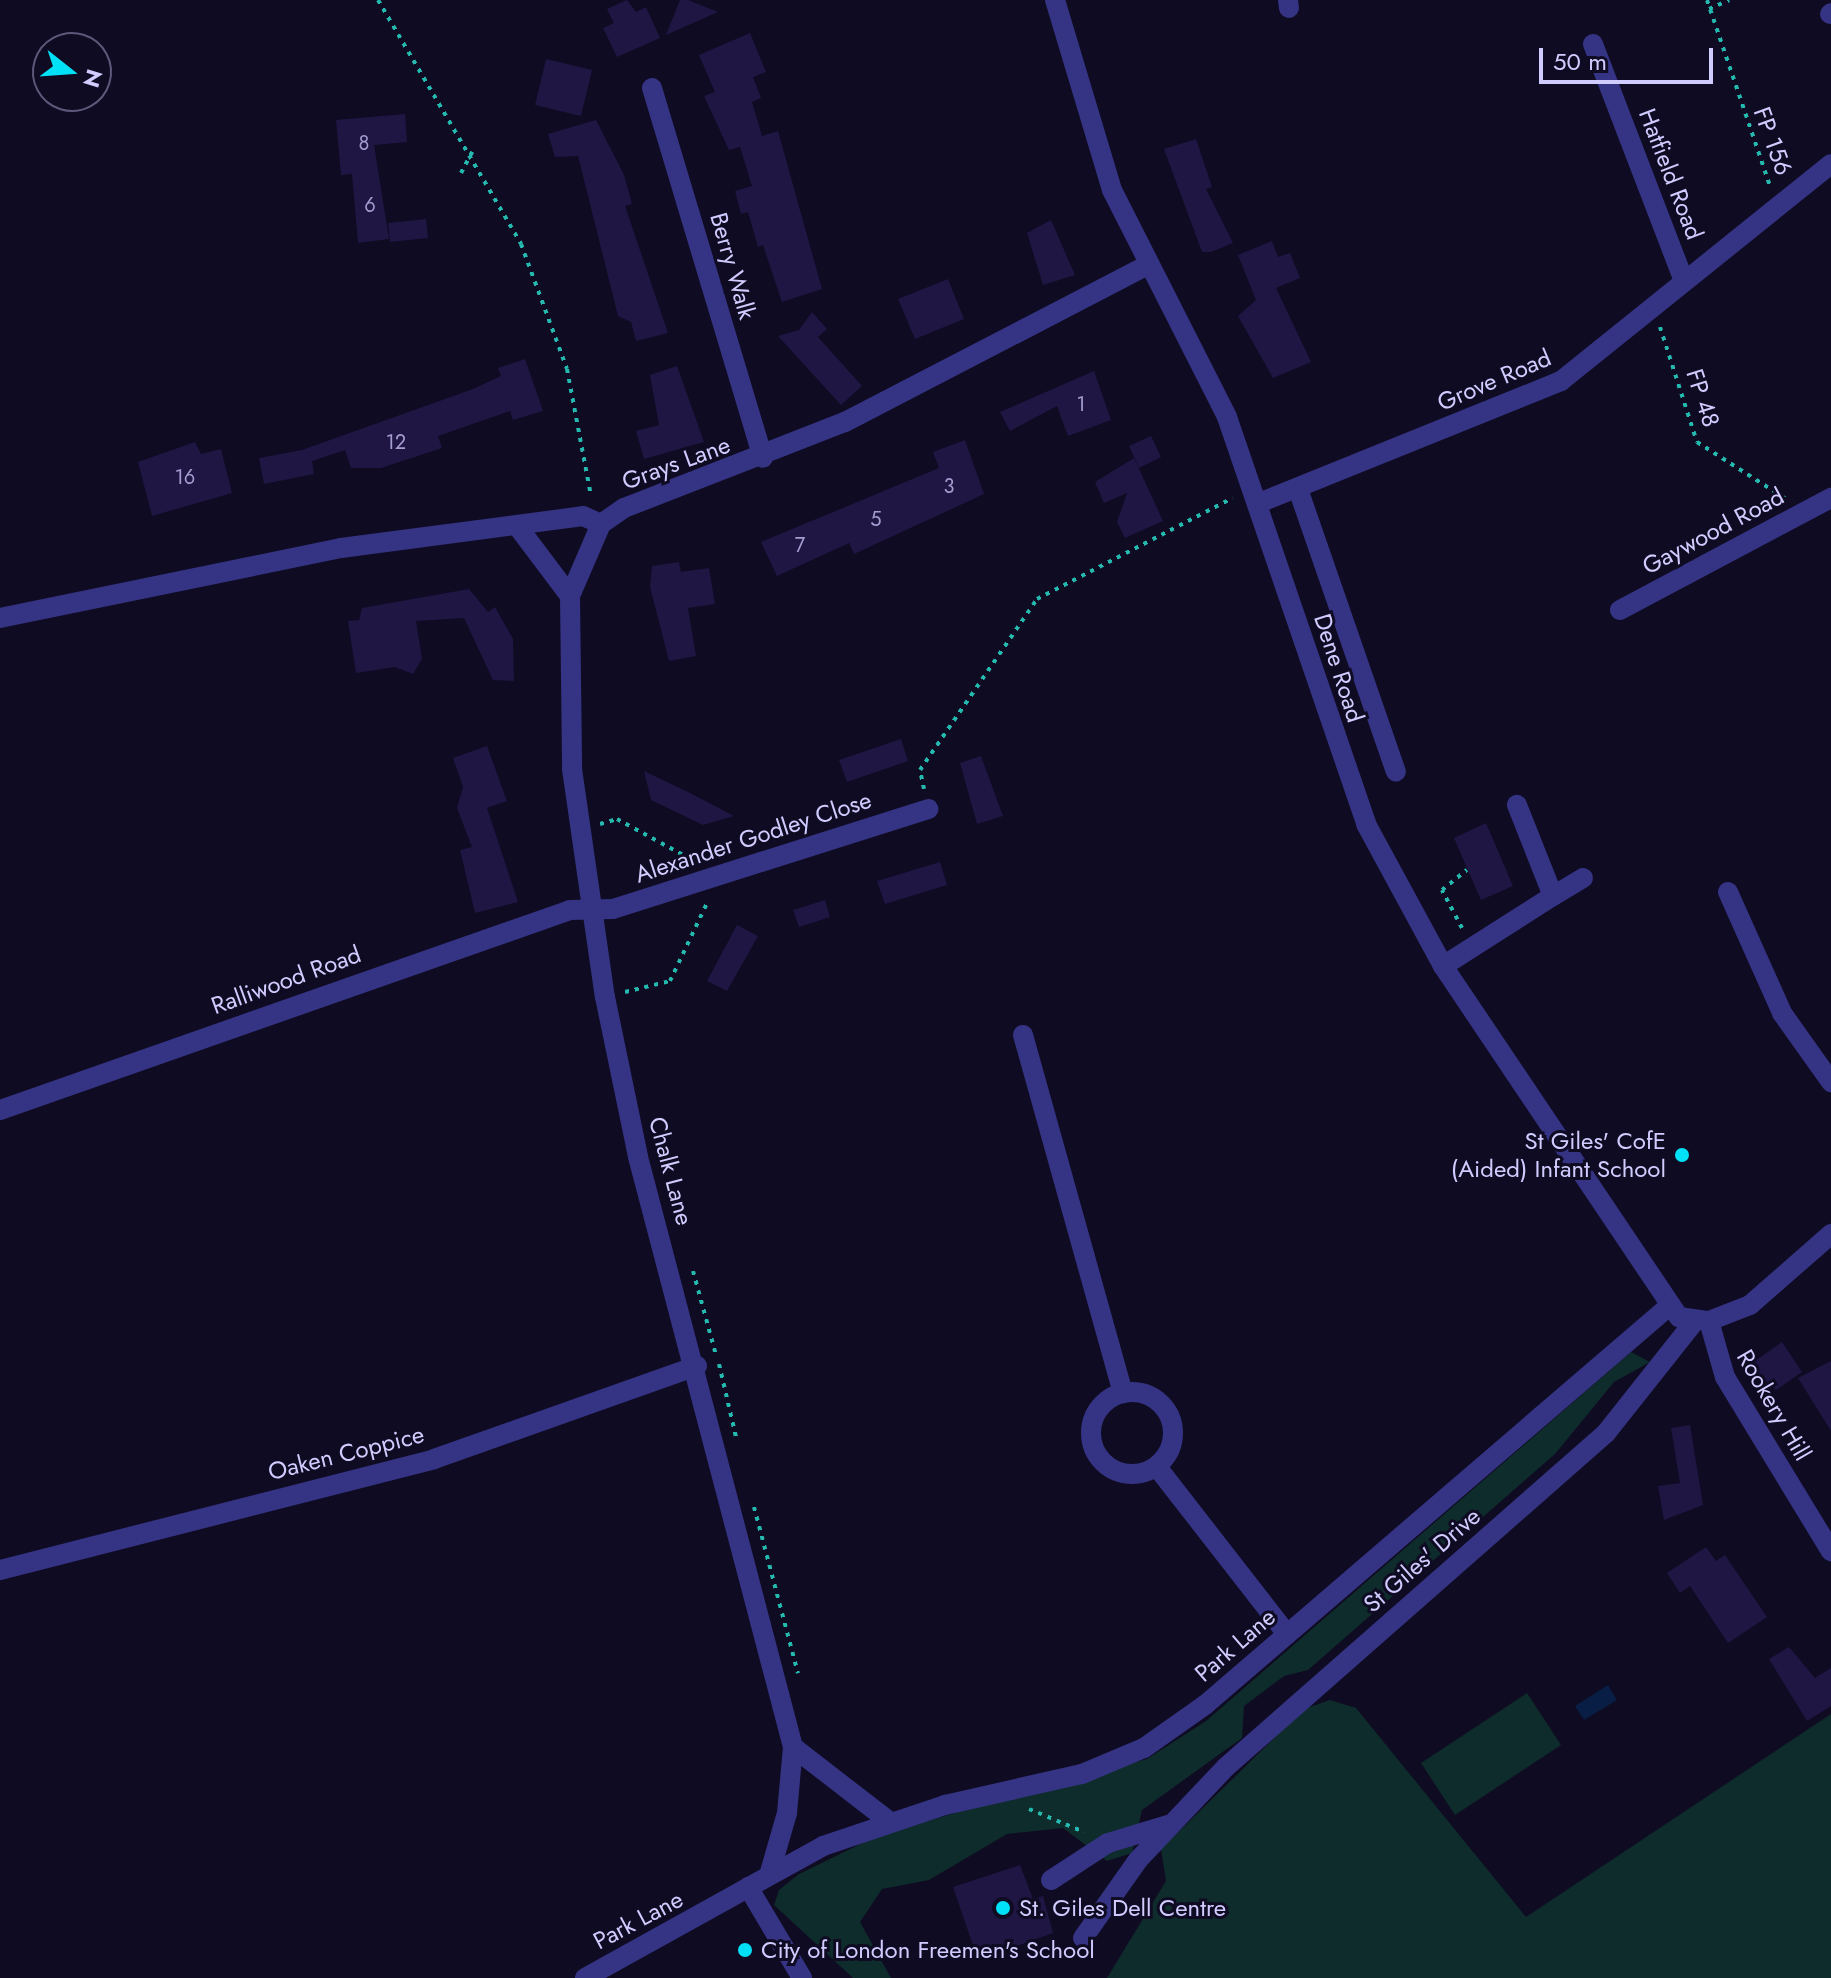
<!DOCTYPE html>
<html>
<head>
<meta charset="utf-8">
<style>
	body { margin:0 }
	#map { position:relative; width:1831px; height:1978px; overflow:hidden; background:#0f0b22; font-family:Jost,sans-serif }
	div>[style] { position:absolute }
	.green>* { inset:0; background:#0e2c2b }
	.water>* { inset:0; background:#081e44 }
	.building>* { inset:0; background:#1f1644 }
	.path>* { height:4px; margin-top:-2px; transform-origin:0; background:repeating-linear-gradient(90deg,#25bab0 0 4px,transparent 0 10px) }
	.minor>* { height:20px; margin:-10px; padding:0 10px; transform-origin:10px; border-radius:10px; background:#353384 }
	.minor>.ring { margin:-10px; padding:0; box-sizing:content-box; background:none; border:20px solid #353384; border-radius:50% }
	.dots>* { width:22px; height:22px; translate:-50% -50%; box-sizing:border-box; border:4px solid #0f0b22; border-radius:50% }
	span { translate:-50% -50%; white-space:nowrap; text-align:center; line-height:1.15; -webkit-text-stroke:6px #0f0b22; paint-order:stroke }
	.number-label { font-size:20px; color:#a49ed0 }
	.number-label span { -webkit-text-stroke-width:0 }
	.street-label { font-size:24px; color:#d1ccff }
	.poi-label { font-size:24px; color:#d1ccff }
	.right { translate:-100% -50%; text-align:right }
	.left { translate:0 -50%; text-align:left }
	.north { position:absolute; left:32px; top:32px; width:80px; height:80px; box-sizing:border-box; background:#0f0b22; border:2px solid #5d587a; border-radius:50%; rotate:107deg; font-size:22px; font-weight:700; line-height:32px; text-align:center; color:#d1ccff }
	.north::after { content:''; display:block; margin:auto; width:28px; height:36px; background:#00e0f7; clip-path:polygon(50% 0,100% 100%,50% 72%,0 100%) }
	.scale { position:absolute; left:1539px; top:48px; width:174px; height:36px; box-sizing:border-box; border:4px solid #d1ccff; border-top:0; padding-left:10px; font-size:24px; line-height:28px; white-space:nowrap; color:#d1ccff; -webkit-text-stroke:6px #0f0b22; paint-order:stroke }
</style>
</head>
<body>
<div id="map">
	<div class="green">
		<i style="clip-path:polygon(1631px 1352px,1650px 1362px,1614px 1382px,1555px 1454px,1308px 1670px,1284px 1676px,1244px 1706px,1242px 1738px,1142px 1810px,1132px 1853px,1107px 1861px,1063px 1828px,1007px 1834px,929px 1880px,882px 1889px,860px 1922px,891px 1978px,853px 1978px,774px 1905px,779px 1890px,799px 1874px,881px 1834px,1147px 1759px,1206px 1721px)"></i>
		<i style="clip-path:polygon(1527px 1693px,1561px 1745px,1455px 1815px,1421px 1763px)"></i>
		<i style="clip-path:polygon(1330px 1700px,1356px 1708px,1526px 1917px,1831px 1714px,1831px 1978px,1107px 1978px,1166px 1881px,1161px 1849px,1304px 1709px)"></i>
	</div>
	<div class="water">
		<i style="clip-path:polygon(1608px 1685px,1617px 1700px,1584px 1720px,1575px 1706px)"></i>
	</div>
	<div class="building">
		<i style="clip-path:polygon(627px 0,636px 12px,646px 7px,660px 38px,617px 57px,603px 28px,614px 23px,607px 9px)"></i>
		<i style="clip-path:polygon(680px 0,688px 0,718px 12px,666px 35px)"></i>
		<i style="clip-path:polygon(750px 33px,766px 72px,753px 77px,761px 98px,752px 102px,762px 136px,778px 131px,822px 289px,782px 302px,763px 245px,758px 247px,748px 212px,741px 214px,735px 191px,752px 186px,740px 147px,729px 150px,704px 96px,715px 92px,699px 55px)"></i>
		<i style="clip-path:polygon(546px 59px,592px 70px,581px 116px,535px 105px)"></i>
		<i style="clip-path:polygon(405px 114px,407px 142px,374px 145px,389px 239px,358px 243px,352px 174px,341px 175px,336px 120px)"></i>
		<i style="clip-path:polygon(596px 120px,624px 175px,632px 204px,625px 206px,668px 333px,636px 341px,631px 322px,618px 316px,578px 156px,555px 157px,548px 134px)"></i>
		<i style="clip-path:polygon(1196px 139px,1212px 187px,1206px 189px,1233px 243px,1211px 252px,1202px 252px,1164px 149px)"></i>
		<i style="clip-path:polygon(426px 219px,428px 238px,390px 242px,388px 223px)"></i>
		<i style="clip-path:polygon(1051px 220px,1075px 275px,1043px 285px,1027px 233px)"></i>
		<i style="clip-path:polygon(1272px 241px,1278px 257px,1290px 253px,1300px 278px,1276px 288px,1311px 362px,1273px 378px,1238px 316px,1256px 300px,1238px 255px)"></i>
		<i style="clip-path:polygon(948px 279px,964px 319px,915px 339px,898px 299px)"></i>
		<i style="clip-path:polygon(812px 312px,827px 329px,818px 337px,862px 386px,841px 405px,778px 336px,799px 330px)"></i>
		<i style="clip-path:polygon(525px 359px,543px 411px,513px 420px,510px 411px,438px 436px,442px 448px,381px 468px,351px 468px,345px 450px,312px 461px,314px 474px,264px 484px,259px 458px,302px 450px,473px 389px,501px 376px,498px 368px)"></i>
		<i style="clip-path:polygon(677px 366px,704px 442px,644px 459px,636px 431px,659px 425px,650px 375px)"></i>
		<i style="clip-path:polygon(1094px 371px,1111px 420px,1068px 436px,1057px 406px,1010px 431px,1000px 412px)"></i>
		<i style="clip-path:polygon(1151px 436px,1161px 457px,1139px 468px,1129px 446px)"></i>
		<i style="clip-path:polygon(965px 440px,984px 494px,854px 554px,849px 543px,777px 576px,761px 542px,939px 468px,933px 452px)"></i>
		<i style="clip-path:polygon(195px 442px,201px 454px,221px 449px,232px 493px,152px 516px,138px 462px)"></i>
		<i style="clip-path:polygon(1134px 458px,1163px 521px,1125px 538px,1117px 522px,1127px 493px,1104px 503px,1095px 482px)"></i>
		<i style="clip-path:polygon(679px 562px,681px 572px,709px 568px,715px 604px,688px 608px,696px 656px,669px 661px,650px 587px,652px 566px)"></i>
		<i style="clip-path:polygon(469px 589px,488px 612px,495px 607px,513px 639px,514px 681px,493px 680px,464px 618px,416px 621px,422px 659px,413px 674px,395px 667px,356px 673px,348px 621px,359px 620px,362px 608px)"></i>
		<i style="clip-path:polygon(901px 739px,908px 761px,847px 782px,839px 760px)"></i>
		<i style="clip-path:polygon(487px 746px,507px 801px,487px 808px,518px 902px,475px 913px,460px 850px,472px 847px,457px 808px,463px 787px,453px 758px)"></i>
		<i style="clip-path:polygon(981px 756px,1003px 816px,977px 824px,960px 763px)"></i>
		<i style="clip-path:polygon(644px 771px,688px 792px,734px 816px,703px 825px,651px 800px)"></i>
		<i style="clip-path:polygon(1486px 823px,1513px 886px,1481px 900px,1454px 838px)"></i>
		<i style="clip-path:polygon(940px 862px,947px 885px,885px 904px,877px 881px)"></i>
		<i style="clip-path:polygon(825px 900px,830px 917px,799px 927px,793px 910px)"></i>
		<i style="clip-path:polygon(737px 925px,758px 936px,727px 991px,707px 981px)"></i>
		<i style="clip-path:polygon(1782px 1342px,1802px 1372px,1776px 1390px,1749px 1365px)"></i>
		<i style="clip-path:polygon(1831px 1361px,1831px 1431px,1798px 1378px)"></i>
		<i style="clip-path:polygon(1690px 1425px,1703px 1505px,1664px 1520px,1658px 1486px,1680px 1483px,1671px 1428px)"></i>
		<i style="clip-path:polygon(1706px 1547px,1716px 1561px,1725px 1555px,1767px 1617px,1728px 1643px,1690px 1586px,1680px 1593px,1667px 1573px)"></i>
		<i style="clip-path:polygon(1789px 1647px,1815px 1678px,1831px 1668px,1831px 1706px,1807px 1721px,1769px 1659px)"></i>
		<i style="clip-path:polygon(1020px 1865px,1033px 1899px,1043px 1896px,1053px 1933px,978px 1960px,953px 1887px)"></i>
	</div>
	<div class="path">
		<i style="left:378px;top:0;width:283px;rotate:59.6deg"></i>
		<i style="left:521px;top:244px;width:133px;rotate:69.8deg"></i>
		<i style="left:567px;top:369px;width:129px;rotate:79.3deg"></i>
		<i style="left:1707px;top:0;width:196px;rotate:71.3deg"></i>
		<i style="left:1709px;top:9px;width:22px;rotate:-24deg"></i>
		<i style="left:461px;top:173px;width:24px;rotate:-62deg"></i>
		<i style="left:1660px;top:327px;width:121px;rotate:72.2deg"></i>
		<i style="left:1697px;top:442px;width:106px;rotate:32.6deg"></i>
		<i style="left:924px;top:789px;width:19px;rotate:-102deg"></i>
		<i style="left:920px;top:770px;width:207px;rotate:-55.6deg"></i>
		<i style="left:1037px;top:599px;width:220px;rotate:-27.3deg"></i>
		<i style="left:600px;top:824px;width:18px;rotate:-16deg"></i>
		<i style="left:617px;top:819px;width:90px;rotate:28.6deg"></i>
		<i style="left:1462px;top:928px;width:43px;rotate:-117.8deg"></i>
		<i style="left:1442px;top:890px;width:32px;rotate:-39deg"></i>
		<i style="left:625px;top:992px;width:46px;rotate:-13.7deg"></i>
		<i style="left:670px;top:981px;width:89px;rotate:-64.6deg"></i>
		<i style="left:693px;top:1271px;width:87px;rotate:74.7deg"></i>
		<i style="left:719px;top:1364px;width:75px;rotate:76.9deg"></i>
		<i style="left:754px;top:1507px;width:172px;rotate:75.2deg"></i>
		<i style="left:1029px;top:1809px;width:60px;rotate:22.7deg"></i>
	</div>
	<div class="minor">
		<i style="left:1055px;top:0;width:198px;rotate:73.3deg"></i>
		<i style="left:1112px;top:190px;width:254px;rotate:63.1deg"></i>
		<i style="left:1227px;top:417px;width:430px;rotate:71.1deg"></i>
		<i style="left:1366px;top:824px;width:162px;rotate:61.5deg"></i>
		<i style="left:1443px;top:966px;width:423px;rotate:56.1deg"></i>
		<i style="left:1679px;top:1317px;width:30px;rotate:8deg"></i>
		<i style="left:1709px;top:1321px;width:44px;rotate:-21.3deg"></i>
		<i style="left:1750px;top:1305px;width:108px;rotate:-41.2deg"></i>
		<i style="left:1288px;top:0;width:8px;rotate:83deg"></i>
		<i style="left:1830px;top:14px;width:1px;rotate:-45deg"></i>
		<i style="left:1593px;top:44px;width:251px;rotate:69deg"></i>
		<i style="left:652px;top:88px;width:386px;rotate:73.3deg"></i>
		<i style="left:1298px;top:489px;width:299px;rotate:70.9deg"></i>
		<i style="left:1259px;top:503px;width:326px;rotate:-22deg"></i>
		<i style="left:1561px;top:381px;width:346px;rotate:-38.8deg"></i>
		<i style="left:601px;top:524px;width:78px;rotate:113.3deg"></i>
		<i style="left:570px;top:596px;width:173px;rotate:89.3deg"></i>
		<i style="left:572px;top:769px;width:230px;rotate:81.8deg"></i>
		<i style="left:605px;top:997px;width:163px;rotate:78.3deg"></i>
		<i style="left:638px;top:1157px;width:610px;rotate:75.28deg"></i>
		<i style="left:793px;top:1747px;width:123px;rotate:37.7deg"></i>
		<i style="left:601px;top:524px;width:28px;rotate:-35deg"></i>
		<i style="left:624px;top:508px;width:237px;rotate:-21.3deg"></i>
		<i style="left:845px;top:422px;width:339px;rotate:-27.4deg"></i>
		<i style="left:518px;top:527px;width:86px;rotate:53deg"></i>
		<i style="left:1620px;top:610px;width:239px;rotate:-28deg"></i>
		<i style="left:0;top:618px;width:348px;rotate:-11.6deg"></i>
		<i style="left:341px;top:548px;width:244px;rotate:-7.5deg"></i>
		<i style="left:583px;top:516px;width:20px;rotate:24deg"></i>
		<i style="left:1728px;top:892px;width:133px;rotate:65.9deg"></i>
		<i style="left:1782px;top:1013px;width:85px;rotate:54.6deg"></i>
		<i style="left:1553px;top:896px;width:35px;rotate:-31deg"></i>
		<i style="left:1443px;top:966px;width:130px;rotate:-32.5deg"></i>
		<i style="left:1553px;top:896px;width:98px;rotate:-111.6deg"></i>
		<i style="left:1023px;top:1035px;width:372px;rotate:74.4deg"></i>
		<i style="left:0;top:1110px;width:604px;rotate:-19.33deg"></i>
		<i style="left:570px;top:910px;width:43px;rotate:-1.3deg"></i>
		<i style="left:613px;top:909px;width:331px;rotate:-17.6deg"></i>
		<i style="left:1709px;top:1321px;width:58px;rotate:74.1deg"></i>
		<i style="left:1725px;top:1377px;width:204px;rotate:58.7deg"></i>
		<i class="ring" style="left:1091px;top:1392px;width:62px;height:62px"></i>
		<i style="left:1157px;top:1467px;width:212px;rotate:52.1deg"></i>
		<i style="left:0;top:1570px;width:448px;rotate:-14.3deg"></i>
		<i style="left:434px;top:1459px;width:279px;rotate:-19.5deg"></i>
		<i style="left:770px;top:1872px;width:61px;rotate:-73.9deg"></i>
		<i style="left:787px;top:1813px;width:66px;rotate:-84.8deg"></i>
		<i style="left:1051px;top:1880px;width:68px;rotate:-33deg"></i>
		<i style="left:1108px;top:1843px;width:63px;rotate:-16.7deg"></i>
		<i style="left:748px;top:1887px;width:106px;rotate:59.3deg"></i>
		<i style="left:1083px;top:1938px;width:95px;rotate:-54.8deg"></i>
		<i style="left:1138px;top:1860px;width:128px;rotate:-46.6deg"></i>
		<i style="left:1226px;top:1767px;width:506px;rotate:-41.31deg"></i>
		<i style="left:1606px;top:1433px;width:142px;rotate:-51.6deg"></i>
		<i style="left:585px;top:1978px;width:272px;rotate:-29deg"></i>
		<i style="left:823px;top:1846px;width:129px;rotate:-18.6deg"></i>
		<i style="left:945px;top:1805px;width:140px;rotate:-12.8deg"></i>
		<i style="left:1082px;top:1774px;width:67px;rotate:-22.8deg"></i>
		<i style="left:1144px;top:1748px;width:75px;rotate:-35.2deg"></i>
		<i style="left:1205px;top:1705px;width:611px;rotate:-40.68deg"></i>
	</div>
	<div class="dots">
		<i style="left:1682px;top:1155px;background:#00e0f7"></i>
		<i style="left:1003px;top:1908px;background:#00e0f7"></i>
		<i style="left:745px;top:1950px;background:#00e0f7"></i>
	</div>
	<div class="number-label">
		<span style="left:364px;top:143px">8</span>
		<span style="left:370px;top:205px">6</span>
		<span style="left:1081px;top:404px">1</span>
		<span style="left:396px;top:442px">12</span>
		<span style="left:185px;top:477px">16</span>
		<span style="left:949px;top:486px">3</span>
		<span style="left:876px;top:519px">5</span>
		<span style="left:800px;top:545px">7</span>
	</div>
	<div class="street-label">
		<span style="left:1773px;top:141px;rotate:70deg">FP 156</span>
		<span style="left:1671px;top:174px;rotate:69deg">Hatfield Road</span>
		<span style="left:733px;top:266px;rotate:74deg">Berry Walk</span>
		<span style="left:1494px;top:380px;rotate:-23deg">Grove Road</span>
		<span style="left:1703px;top:398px;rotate:72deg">FP 48</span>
		<span style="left:676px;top:463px;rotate:-20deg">Grays Lane</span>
		<span style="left:1713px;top:531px;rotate:-28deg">Gaywood Road</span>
		<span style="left:1339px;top:668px;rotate:72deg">Dene Road</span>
		<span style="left:753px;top:837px;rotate:-18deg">Alexander Godley Close</span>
		<span style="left:286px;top:980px;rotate:-20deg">Ralliwood Road</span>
		<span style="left:671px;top:1171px;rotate:75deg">Chalk Lane</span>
		<span style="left:1774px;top:1405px;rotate:60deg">Rookery Hill</span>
		<span style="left:346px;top:1453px;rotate:-14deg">Oaken Coppice</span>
		<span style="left:1422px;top:1560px;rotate:-41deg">St Giles' Drive</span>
		<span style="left:1235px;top:1645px;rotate:-41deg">Park Lane</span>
		<span style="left:638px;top:1920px;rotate:-28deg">Park Lane</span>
	</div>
	<div class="poi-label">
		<span class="right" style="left:1666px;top:1155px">St Giles' CofE<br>(Aided) Infant School</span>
		<span class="left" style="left:1019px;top:1908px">St. Giles Dell Centre</span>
		<span class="left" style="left:761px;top:1950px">City of London Freemen's School</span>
	</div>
	<div class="north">N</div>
	<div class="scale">50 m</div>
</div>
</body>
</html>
